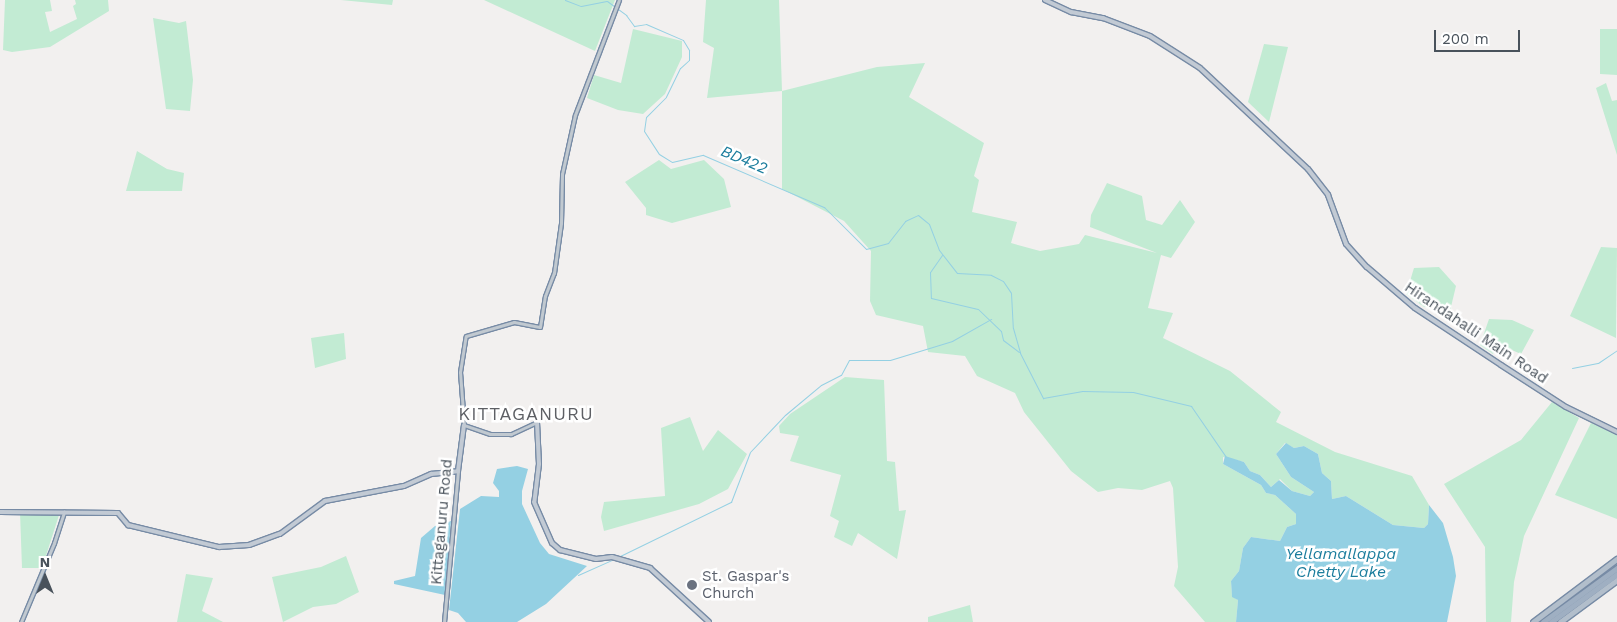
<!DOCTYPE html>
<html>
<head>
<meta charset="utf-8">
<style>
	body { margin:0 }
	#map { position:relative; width:1617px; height:622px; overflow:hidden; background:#f2f0ef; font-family:"Work Sans",sans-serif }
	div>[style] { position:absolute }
	.green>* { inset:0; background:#c2ebd3 }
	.water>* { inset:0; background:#94d0e3 }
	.stream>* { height:1px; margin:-0.5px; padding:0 0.5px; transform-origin:0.5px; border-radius:0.5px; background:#94d0e3 }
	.roads { filter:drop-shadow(1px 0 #778ba5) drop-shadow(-1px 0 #778ba5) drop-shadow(0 1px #778ba5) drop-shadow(0 -1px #778ba5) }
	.tertiary>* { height:3px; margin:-1.5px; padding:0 1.5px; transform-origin:1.5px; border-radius:1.5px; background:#c1c9d0 }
	.secondary>* { height:4px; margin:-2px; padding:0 2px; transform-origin:2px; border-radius:2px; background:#c2cad4 }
	.primary>* { height:4.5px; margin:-2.25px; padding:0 2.25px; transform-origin:2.25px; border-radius:2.25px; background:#b2becb }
	.trunk>* { height:4.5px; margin:-2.25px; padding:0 2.25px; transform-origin:2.25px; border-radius:2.25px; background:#9fafc2 }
	.dots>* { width:14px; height:14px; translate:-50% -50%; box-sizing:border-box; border:2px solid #fff; border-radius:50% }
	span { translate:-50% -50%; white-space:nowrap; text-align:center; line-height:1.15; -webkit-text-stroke:5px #fff; paint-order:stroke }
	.street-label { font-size:15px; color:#49525b }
	.worship-label { font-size:15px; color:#5b616d }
	.left { translate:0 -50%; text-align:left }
	.water-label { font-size:16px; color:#1b7d9d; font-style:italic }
	.quarter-label { font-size:18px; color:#5d5f64; letter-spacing:1px }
	.north { position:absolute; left:20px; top:552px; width:50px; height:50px; -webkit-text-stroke:4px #fff; paint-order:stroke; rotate:0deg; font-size:14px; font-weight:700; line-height:20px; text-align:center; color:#49525b }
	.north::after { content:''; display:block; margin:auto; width:18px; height:22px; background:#49525b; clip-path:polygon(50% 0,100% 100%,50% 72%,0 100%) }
	.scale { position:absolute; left:1434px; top:30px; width:86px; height:22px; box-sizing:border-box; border:2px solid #49525b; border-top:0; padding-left:6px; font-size:15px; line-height:18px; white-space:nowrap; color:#49525b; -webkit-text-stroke:4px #fff; paint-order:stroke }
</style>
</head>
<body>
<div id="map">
	<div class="green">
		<i style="clip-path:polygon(5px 0,50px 0,52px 11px,45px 12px,50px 32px,77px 19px,73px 6px,76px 4px,75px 0,108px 0,109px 11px,50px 47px,12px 52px,3px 50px)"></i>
		<i style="clip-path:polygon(341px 0,393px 0,392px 5px)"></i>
		<i style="clip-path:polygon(484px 0,615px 0,595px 51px)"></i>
		<i style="clip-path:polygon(706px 0,779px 0,782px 91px,877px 67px,925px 63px,909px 97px,984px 143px,974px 176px,979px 180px,972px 212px,1017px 222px,1011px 243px,1040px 251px,1079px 244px,1085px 235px,1157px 253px,1090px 227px,1091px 215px,1107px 183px,1142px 196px,1146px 220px,1162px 225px,1180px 200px,1195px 222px,1171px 258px,1161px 255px,1148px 308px,1173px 313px,1163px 338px,1230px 371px,1281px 412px,1276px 422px,1335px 452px,1412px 476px,1429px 505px,1428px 524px,1424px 528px,1393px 525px,1346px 496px,1332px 499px,1331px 481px,1322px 473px,1318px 454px,1304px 446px,1294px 448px,1285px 443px,1276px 454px,1291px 477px,1314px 492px,1310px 496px,1292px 491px,1280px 479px,1271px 487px,1260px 475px,1250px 471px,1244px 462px,1223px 457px,1223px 464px,1261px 485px,1266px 493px,1275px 495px,1296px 514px,1296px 524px,1287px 527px,1280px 541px,1251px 537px,1243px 548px,1239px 571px,1231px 581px,1232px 596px,1238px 600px,1236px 622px,1205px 622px,1174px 586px,1178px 567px,1173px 488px,1170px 481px,1142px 490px,1118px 488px,1098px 492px,1071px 471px,1024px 412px,1015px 393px,977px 376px,965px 356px,928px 352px,923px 326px,876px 315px,870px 301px,871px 251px,844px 221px,782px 189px,782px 91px,707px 98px,714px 48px,703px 42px)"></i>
		<i style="clip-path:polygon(153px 18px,179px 23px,186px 21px,193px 80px,190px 111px,166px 109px)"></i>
		<i style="clip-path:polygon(633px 29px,682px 41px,682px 57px,665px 94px,643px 114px,618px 110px,587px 98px,594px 75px,621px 83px)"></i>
		<i style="clip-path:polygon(1600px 29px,1617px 29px,1617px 75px,1600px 74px)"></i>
		<i style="clip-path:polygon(1264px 44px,1288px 47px,1269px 122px,1248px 102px)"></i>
		<i style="clip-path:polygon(1606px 83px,1612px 101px,1617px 100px,1617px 155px,1596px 88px)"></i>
		<i style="clip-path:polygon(137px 151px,167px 169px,184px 173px,182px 191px,126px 191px)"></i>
		<i style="clip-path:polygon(659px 160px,671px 169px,704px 160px,724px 179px,731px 207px,672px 223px,646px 215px,646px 208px,625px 182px)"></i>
		<i style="clip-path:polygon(1601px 247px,1617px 248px,1616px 338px,1570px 316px)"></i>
		<i style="clip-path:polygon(1439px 267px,1456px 286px,1450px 311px,1424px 307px,1406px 294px,1414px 268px)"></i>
		<i style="clip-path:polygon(1489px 319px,1512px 320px,1534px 330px,1521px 354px,1498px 344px,1493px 354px,1480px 345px)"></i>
		<i style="clip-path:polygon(344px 333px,346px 359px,315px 368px,311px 338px)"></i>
		<i style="clip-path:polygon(845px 377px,884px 380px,887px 461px,895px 462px,899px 511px,906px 510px,897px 559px,858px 533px,852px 546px,834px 537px,839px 521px,830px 516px,841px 475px,790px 461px,799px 436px,780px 433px,779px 426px,790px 414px)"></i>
		<i style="clip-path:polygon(1552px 402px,1579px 418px,1524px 536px,1514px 582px,1511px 622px,1486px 622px,1485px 547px,1444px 484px,1521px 440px)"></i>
		<i style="clip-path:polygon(690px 417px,703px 451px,718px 430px,747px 454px,728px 489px,699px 504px,604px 531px,601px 517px,604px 502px,665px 496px,661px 428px)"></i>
		<i style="clip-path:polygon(1591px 423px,1617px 435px,1617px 519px,1555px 495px)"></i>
		<i style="clip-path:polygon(20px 512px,60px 512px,42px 568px,22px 568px)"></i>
		<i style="clip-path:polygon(346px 556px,359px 592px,336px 604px,313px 607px,283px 622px,272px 577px,321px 567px)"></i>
		<i style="clip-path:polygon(186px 574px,213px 578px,202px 611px,223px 622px,177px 622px)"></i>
		<i style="clip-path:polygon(970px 605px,973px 622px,928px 622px,928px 617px)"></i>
	</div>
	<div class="water">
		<i style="clip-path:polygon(1286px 443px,1294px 448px,1304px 446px,1318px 454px,1322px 473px,1331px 481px,1332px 499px,1346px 496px,1393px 525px,1424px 528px,1428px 524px,1429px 505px,1443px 523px,1453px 557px,1456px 576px,1447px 622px,1236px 622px,1238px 600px,1232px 597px,1231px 581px,1239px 571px,1243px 548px,1251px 537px,1280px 541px,1287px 527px,1296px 524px,1296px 514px,1275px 495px,1266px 493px,1261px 485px,1223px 464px,1225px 456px,1244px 462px,1250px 471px,1260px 475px,1271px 487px,1279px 480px,1292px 491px,1310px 496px,1314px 492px,1291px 477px,1276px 454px)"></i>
		<i style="clip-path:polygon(517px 466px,528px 469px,522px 491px,522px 504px,540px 543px,549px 554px,587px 566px,546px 604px,517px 622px,466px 622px,458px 613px,449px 610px,460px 509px,481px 496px,499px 497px,499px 491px,493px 483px,497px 469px)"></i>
		<i style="clip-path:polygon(451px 521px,445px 595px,394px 584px,394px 581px,415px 576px,421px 538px,435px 526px)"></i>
	</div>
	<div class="stream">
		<i style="left:565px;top:0;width:17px;rotate:21deg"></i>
		<i style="left:581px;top:6px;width:26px;rotate:-11deg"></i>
		<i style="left:607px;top:1px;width:24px;rotate:36deg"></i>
		<i style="left:626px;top:15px;width:14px;rotate:54deg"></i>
		<i style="left:634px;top:26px;width:12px;rotate:-9deg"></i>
		<i style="left:646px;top:24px;width:40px;rotate:23.4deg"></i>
		<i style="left:683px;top:40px;width:12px;rotate:59deg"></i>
		<i style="left:689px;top:50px;width:10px;rotate:90deg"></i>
		<i style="left:689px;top:60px;width:12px;rotate:138deg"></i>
		<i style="left:680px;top:68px;width:32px;rotate:116deg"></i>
		<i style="left:666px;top:97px;width:28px;rotate:135deg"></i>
		<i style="left:646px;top:117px;width:14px;rotate:98deg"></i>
		<i style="left:644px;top:131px;width:27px;rotate:57deg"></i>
		<i style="left:659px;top:154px;width:15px;rotate:32deg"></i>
		<i style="left:672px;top:162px;width:32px;rotate:-13deg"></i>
		<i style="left:703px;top:155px;width:132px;rotate:23.3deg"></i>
		<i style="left:824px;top:207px;width:59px;rotate:45deg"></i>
		<i style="left:866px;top:249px;width:23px;rotate:-15deg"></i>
		<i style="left:888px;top:243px;width:28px;rotate:-52deg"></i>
		<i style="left:905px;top:221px;width:14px;rotate:-25deg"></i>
		<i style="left:918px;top:215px;width:14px;rotate:39deg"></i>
		<i style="left:929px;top:224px;width:28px;rotate:69deg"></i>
		<i style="left:939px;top:250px;width:29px;rotate:52deg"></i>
		<i style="left:957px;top:273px;width:34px;rotate:3deg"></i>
		<i style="left:991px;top:275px;width:13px;rotate:27deg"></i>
		<i style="left:1003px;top:281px;width:14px;rotate:56deg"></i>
		<i style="left:1011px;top:293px;width:35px;rotate:87deg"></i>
		<i style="left:1013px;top:328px;width:26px;rotate:74deg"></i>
		<i style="left:1020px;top:353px;width:51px;rotate:62.9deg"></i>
		<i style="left:1043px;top:398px;width:40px;rotate:-10deg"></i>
		<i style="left:1082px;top:391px;width:51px;rotate:1.1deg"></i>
		<i style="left:1133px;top:392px;width:60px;rotate:13.6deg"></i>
		<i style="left:1191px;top:406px;width:62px;rotate:55.5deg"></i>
		<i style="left:942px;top:255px;width:21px;rotate:125deg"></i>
		<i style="left:930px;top:272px;width:26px;rotate:88deg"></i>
		<i style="left:931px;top:298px;width:48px;rotate:13.2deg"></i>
		<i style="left:978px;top:309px;width:32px;rotate:44deg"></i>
		<i style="left:1001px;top:331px;width:9px;rotate:77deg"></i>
		<i style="left:1003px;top:340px;width:20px;rotate:37deg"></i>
		<i style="left:1572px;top:368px;width:26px;rotate:-11deg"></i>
		<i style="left:1598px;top:363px;width:23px;rotate:-34deg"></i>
		<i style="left:618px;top:557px;width:126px;rotate:-26deg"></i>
		<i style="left:731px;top:502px;width:53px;rotate:-69.2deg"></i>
		<i style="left:750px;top:452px;width:51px;rotate:-46.6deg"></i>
		<i style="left:785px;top:415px;width:47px;rotate:-39.8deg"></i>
		<i style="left:821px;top:385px;width:22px;rotate:-27deg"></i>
		<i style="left:841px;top:375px;width:17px;rotate:-62deg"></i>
		<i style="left:849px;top:360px;width:41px"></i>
		<i style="left:890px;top:360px;width:65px;rotate:-17deg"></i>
		<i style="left:952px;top:341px;width:45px;rotate:-29.4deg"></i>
		<i style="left:578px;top:575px;width:39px;rotate:-24deg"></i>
	</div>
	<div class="roads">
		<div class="tertiary">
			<i style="left:537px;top:422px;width:29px;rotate:155deg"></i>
			<i style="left:511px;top:434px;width:21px;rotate:180deg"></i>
			<i style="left:490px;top:434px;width:28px;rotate:-161deg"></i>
			<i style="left:464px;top:425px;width:53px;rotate:-94.3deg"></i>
			<i style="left:460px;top:372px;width:36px;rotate:-81deg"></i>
			<i style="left:466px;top:336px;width:50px;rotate:-16.3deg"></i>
			<i style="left:514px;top:322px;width:26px;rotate:11deg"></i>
			<i style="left:540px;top:327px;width:31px;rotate:-81deg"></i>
			<i style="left:545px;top:296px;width:25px;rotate:-69deg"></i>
			<i style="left:554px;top:273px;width:50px;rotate:-82deg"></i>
			<i style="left:561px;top:223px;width:49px;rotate:-88.8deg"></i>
			<i style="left:562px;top:174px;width:60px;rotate:-77.6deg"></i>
			<i style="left:575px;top:115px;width:123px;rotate:-69.1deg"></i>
			<i style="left:21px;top:622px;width:86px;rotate:-67.3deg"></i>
			<i style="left:54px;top:543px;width:33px;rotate:-72deg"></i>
			<i style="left:444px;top:622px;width:152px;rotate:-84.7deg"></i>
		</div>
		<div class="secondary">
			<i style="left:1045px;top:0;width:29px;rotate:25deg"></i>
			<i style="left:1071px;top:12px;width:33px;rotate:11deg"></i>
			<i style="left:1103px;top:18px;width:50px;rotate:21deg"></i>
			<i style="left:1150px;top:36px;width:59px;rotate:32.6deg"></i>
			<i style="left:1200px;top:68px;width:148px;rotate:43.1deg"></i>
			<i style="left:1308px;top:169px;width:33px;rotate:52deg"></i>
			<i style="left:1328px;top:195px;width:52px;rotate:69.8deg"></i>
			<i style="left:1346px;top:244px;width:31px;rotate:48deg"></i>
			<i style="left:1367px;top:267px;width:63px;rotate:40.5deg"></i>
			<i style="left:1415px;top:308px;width:103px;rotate:33.5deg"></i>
			<i style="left:1501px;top:365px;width:77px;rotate:32.9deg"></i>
			<i style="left:1566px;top:407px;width:57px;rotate:26.1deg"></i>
			<i style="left:537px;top:422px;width:42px;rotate:87.3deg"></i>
			<i style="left:539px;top:464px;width:38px;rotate:97deg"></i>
			<i style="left:534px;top:502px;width:45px;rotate:66.3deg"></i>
			<i style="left:552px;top:543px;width:11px;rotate:41deg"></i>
			<i style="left:560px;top:550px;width:37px;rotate:14deg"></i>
			<i style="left:596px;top:559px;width:16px;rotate:-7deg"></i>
			<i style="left:612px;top:557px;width:40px;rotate:16deg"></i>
			<i style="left:650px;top:568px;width:80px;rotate:42.5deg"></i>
			<i style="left:0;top:512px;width:118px;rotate:0.5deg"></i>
			<i style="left:118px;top:513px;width:16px;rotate:50deg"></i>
			<i style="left:128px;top:525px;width:94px;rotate:13.6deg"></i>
			<i style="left:219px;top:547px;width:30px;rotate:-4deg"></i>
			<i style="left:249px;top:545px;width:33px;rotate:-20deg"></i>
			<i style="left:280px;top:534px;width:56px;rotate:-36.3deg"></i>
			<i style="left:325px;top:501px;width:80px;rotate:-10.8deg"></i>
			<i style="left:404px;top:486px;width:30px;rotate:-24deg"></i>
			<i style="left:431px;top:474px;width:27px;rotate:-6deg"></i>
			<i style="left:458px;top:471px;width:46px;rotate:-82.6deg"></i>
		</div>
		<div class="primary">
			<i style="left:1533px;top:622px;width:105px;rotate:-36.9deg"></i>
			<i style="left:1560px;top:622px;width:71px;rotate:-36.4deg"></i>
		</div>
		<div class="trunk">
			<i style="left:1543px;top:622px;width:92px;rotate:-36.1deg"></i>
			<i style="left:1551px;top:622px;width:82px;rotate:-36deg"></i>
		</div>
	</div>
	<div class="dots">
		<i style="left:692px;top:585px;background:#6b7280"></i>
	</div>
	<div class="street-label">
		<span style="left:1476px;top:333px;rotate:34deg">Hirandahalli Main Road</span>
		<span style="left:442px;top:522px;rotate:-85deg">Kittaganuru Road</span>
	</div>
	<div class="worship-label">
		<span class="left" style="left:702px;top:585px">St. Gaspar's<br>Church</span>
	</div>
	<div class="water-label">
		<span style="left:744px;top:160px;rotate:23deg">BD422</span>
		<span style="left:1341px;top:563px">Yellamallappa<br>Chetty Lake</span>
	</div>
	<div class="quarter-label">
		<span style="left:526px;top:414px">KITTAGANURU</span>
	</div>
	<div class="north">N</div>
	<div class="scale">200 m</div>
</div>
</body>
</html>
